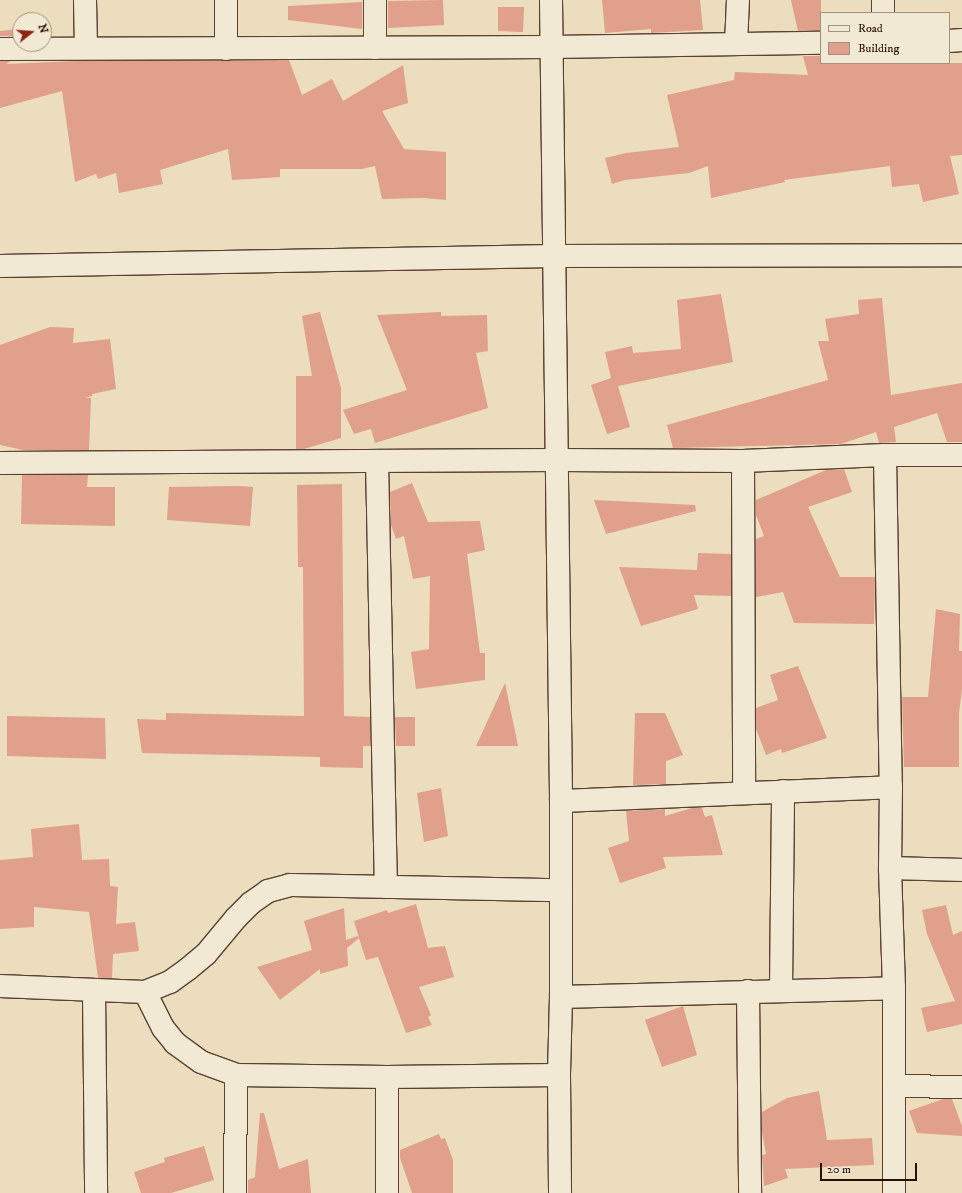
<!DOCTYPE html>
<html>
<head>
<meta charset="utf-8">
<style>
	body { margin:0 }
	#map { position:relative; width:962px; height:1193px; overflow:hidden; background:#ebddbd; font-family:"IM FELL DW Pica",serif }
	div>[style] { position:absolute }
	.building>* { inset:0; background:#e0a08b }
	.roads { filter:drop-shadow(1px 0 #584232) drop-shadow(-1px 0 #584232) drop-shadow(0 1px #584232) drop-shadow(0 -1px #584232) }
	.street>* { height:22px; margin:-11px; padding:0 11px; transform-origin:11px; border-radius:11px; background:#f2e9d4 }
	span { translate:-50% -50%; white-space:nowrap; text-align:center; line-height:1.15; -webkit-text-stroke:3.5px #f2e9d4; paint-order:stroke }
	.legend { position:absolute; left:820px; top:12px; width:130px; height:52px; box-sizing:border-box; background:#f2e9d4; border:1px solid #a19280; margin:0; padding:5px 7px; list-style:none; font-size:12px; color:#270f03 }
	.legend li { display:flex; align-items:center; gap:8px; height:20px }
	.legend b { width:20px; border:1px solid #a19280 }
	.north { position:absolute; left:12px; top:12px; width:40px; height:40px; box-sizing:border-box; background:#f2e9d4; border:1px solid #a19280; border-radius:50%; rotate:73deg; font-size:11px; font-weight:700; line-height:16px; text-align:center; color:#270f03 }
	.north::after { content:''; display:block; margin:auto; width:14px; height:18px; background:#8f2418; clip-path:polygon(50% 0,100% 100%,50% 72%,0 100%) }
	.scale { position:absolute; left:820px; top:1163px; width:97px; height:18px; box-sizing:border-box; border:2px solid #270f03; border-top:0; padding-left:5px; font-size:12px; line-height:14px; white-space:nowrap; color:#270f03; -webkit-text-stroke:3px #f2e9d4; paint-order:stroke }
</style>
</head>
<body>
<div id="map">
	<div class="building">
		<i style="clip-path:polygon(443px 0,444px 25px,388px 28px,388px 1px)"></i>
		<i style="clip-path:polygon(602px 0,700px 0,703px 30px,651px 33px,651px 29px,605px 33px)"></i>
		<i style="clip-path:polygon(791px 0,821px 0,821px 31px,798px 31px)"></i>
		<i style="clip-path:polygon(362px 2px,362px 29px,288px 20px,288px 6px)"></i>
		<i style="clip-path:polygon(498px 7px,524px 7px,523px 32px,498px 31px)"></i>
		<i style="clip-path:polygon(20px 29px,20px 36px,0 36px,0 31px)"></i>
		<i style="clip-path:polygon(803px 56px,821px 56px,821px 63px,962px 63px,962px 155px,950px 156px,959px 194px,923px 202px,919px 184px,892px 187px,890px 166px,784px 180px,785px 182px,711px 198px,708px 166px,689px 173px,625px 180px,612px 184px,605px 158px,626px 153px,679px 147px,667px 95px,734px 80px,735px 72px,808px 75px)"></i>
		<i style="clip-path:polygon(289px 60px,302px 95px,332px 79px,343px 101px,403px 65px,408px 103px,382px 111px,404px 149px,446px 152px,446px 200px,423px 198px,382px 199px,375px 166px,362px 169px,280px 169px,280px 177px,232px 180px,228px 149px,160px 170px,163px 184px,119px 193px,116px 173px,98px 179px,96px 174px,75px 182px,62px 91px,0 108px,0 61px,11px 61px,6px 64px,77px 61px)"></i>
		<i style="clip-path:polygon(721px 294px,733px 362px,618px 386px,630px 427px,607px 434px,591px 385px,611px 378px,605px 352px,632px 346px,633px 353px,681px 349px,677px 300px)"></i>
		<i style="clip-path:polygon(882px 298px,891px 395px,962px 383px,962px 442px,947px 442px,937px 413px,894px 427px,896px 442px,879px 443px,876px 432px,841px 444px,673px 448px,667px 425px,828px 380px,818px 341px,829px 341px,825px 319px,859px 314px,858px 300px)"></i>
		<i style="clip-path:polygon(320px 312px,341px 388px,341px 438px,304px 449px,296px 449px,296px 376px,312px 376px,302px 316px)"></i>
		<i style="clip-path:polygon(441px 312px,441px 316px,487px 315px,488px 351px,476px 353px,488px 408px,375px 443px,371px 429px,354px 434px,343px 410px,407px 390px,377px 315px)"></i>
		<i style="clip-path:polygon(50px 327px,74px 328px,73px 343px,110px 339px,116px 389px,92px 394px,92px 396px,84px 398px,91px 398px,89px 450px,23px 450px,0 445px,0 345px)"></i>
		<i style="clip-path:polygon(844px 469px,852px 492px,808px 507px,840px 577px,875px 577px,874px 624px,794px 623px,783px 592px,756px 597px,756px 539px,764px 536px,756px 515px,756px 500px,826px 470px)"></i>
		<i style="clip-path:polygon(22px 475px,88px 475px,87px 487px,115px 487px,115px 526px,21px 524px)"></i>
		<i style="clip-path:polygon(412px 483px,428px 522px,480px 521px,485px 550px,467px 554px,480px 653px,485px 653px,485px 680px,416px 689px,411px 652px,429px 649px,430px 576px,413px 579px,404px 536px,396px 539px,391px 525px,390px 492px)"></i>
		<i style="clip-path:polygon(342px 484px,344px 716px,370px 717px,371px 746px,363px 746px,363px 768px,320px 767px,320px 757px,142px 753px,137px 719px,166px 720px,166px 713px,304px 716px,303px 567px,298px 567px,297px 485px)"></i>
		<i style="clip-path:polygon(239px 486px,253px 487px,250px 526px,167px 520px,169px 487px)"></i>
		<i style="clip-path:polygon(594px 500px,695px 505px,696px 511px,606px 534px)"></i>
		<i style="clip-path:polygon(698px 553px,731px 554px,731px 596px,694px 595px,698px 609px,641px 626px,619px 567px,697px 570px)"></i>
		<i style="clip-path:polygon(936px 609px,960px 614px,959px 651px,962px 651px,962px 689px,959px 713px,959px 767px,904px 767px,902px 697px,928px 697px)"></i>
		<i style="clip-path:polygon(798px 666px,827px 738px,782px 753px,781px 749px,766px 755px,756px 729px,756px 708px,778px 700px,770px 675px)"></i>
		<i style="clip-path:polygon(505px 683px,518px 746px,476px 746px)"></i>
		<i style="clip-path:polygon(635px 713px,665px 713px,683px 755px,666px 761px,666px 784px,633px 785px)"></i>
		<i style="clip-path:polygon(7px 716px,105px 718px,106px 759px,7px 756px)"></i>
		<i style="clip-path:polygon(395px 717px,415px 717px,415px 746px,396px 746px)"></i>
		<i style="clip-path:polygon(441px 788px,448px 836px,424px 842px,417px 793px)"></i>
		<i style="clip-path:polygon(692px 808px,702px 808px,705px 817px,712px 815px,723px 855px,663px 857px,666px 868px,620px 883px,608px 848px,629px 841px,626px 811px,665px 809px,665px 816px)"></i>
		<i style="clip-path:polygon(79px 824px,82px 860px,109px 859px,110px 886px,118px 887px,116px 924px,135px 922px,139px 951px,113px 954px,112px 978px,98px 978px,89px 912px,34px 907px,34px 927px,0 929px,0 860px,33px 857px,31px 829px)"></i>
		<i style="clip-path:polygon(416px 904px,428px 948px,445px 946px,454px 977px,419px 987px,431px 1015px,428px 1017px,432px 1025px,406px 1033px,378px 957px,366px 960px,359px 938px,347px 948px,348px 966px,320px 974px,320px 969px,280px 1000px,257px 967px,312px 950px,304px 921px,344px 908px,346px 940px,358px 936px,359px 938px,354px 921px,387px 910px,388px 913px)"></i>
		<i style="clip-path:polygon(946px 905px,953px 935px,962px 931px,962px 1024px,927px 1032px,921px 1008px,955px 1001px,927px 934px,922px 910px)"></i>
		<i style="clip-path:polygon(683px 1006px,697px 1055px,662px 1067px,645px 1020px)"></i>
		<i style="clip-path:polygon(819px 1091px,827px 1140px,872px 1138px,874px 1165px,785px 1169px,788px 1178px,764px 1186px,762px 1155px,766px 1154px,762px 1132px,762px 1112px,787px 1098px)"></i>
		<i style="clip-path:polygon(943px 1099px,952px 1099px,962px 1126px,962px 1136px,917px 1133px,909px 1111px)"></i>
		<i style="clip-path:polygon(260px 1113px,264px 1113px,279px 1169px,308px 1159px,311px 1193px,248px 1193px,248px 1180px,255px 1177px)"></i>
		<i style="clip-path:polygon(439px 1134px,441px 1139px,445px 1138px,453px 1160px,453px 1193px,412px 1193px,400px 1158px,400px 1150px)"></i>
		<i style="clip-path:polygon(204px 1146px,214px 1180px,171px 1193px,141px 1193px,134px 1172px,165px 1162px,164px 1158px)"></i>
	</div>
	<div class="roads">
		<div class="street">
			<i style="left:85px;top:0;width:48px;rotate:88.8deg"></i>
			<i style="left:226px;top:0;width:49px;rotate:90deg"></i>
			<i style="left:551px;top:0;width:801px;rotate:89.28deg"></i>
			<i style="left:561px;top:801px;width:196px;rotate:90deg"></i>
			<i style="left:561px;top:997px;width:78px;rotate:91.5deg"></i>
			<i style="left:559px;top:1075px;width:118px;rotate:89.5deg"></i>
			<i style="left:883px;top:13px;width:13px;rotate:-90deg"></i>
			<i style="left:949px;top:41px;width:13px;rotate:-4deg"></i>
			<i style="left:736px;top:44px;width:44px;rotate:-87.4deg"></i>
			<i style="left:375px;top:48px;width:48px;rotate:-90deg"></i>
			<i style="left:0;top:49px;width:552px;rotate:-0.21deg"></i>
			<i style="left:552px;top:47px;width:269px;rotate:-0.9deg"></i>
			<i style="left:0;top:266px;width:554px;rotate:-1.03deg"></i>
			<i style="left:554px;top:256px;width:408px;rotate:-0.1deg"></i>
			<i style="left:885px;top:455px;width:332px;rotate:89deg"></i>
			<i style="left:891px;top:787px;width:81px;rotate:90.7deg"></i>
			<i style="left:890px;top:868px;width:120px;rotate:88.1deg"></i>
			<i style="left:894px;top:988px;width:205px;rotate:90deg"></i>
			<i style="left:377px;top:461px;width:426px;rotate:88.8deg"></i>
			<i style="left:743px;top:461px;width:332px;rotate:89.8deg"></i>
			<i style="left:0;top:463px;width:558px;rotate:-0.31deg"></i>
			<i style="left:558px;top:460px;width:185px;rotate:0.3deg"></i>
			<i style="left:743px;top:461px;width:142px;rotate:-2.4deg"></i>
			<i style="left:885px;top:455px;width:77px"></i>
			<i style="left:561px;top:801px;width:330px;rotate:-2.4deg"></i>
			<i style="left:890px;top:868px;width:72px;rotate:1.6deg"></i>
			<i style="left:0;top:986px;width:145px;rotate:2.4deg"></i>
			<i style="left:145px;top:992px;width:27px;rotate:-22deg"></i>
			<i style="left:170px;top:982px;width:22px;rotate:-36deg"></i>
			<i style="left:188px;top:969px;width:23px;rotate:-40deg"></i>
			<i style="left:206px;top:954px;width:47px;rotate:-50.2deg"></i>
			<i style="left:236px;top:918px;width:21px;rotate:-45deg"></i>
			<i style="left:251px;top:903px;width:21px;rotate:-35deg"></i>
			<i style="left:268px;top:891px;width:23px;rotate:-15deg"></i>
			<i style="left:290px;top:885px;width:270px;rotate:1.1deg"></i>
			<i style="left:781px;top:990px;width:199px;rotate:-89.4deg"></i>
			<i style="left:94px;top:991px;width:202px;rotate:89.4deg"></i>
			<i style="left:748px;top:991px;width:202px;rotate:89.4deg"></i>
			<i style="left:145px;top:992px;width:40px;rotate:63.4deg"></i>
			<i style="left:163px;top:1028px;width:19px;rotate:51deg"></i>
			<i style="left:175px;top:1043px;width:32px;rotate:36deg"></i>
			<i style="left:201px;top:1062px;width:37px;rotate:20deg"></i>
			<i style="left:236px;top:1075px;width:151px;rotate:0.8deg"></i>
			<i style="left:387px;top:1077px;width:172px;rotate:-0.7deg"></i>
			<i style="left:561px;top:997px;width:333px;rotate:-1.5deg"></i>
			<i style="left:387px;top:1077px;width:116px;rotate:90deg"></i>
			<i style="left:894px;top:1086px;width:68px;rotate:0.8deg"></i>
			<i style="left:235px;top:1193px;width:118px;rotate:-89.5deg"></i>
		</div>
	</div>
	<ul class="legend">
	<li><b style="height:5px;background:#f2e9d4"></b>Road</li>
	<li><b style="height:11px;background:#e0a08b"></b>Building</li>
	</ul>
	<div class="north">N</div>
	<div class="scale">20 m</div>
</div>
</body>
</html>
